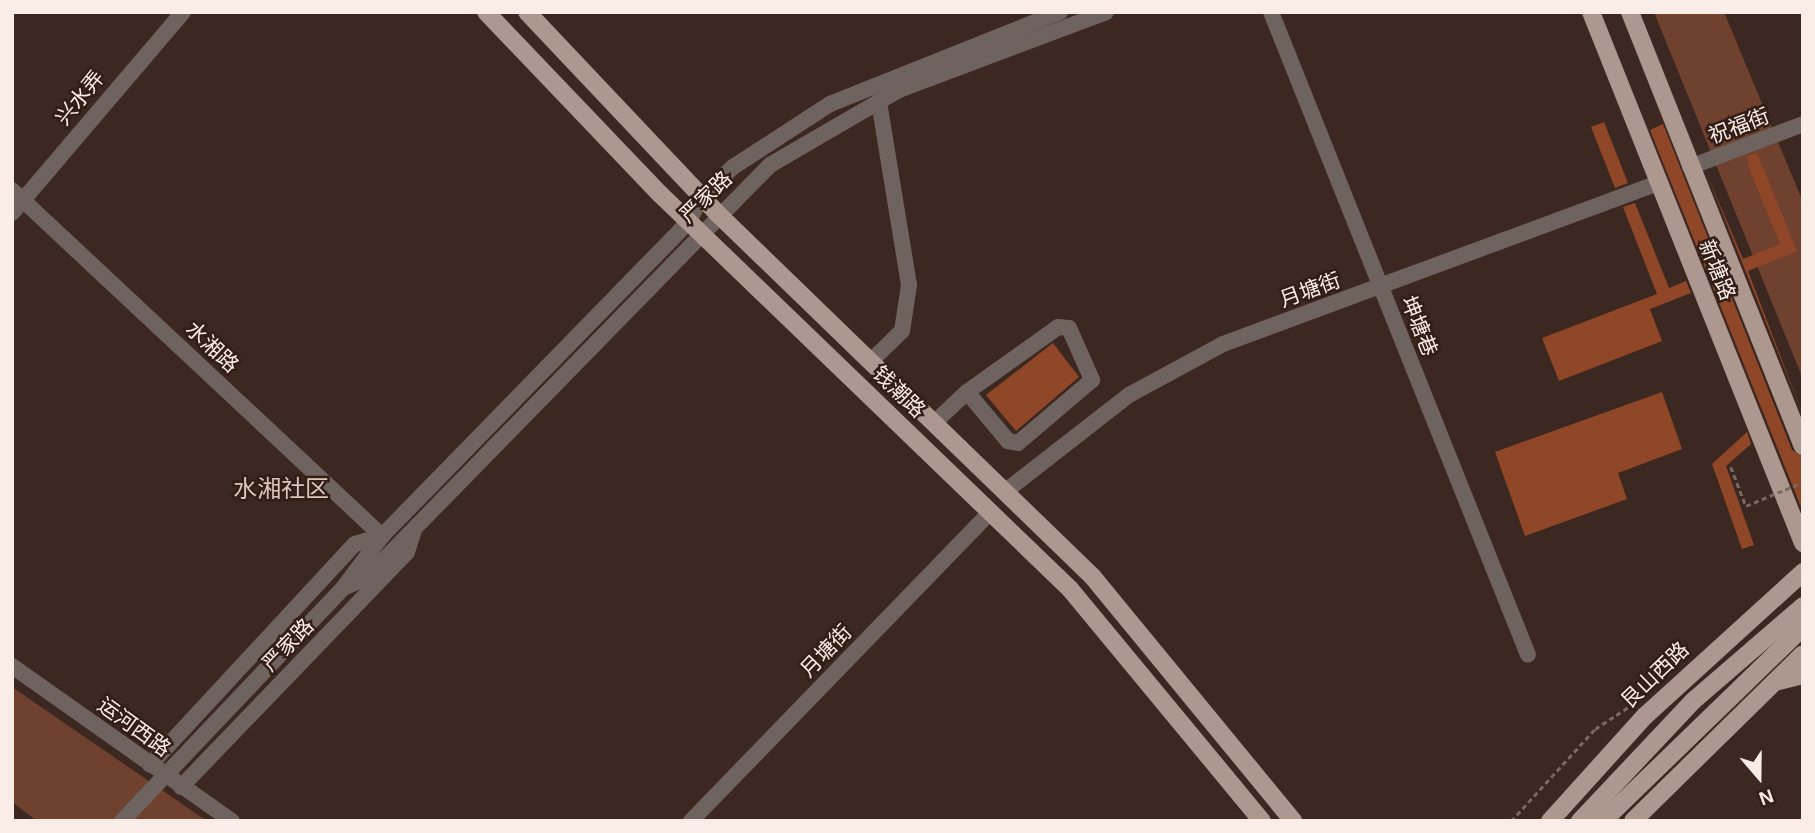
<!DOCTYPE html>
<html>
<head>
<meta charset="utf-8">
<style>
	body { margin:0 }
	#map { position:relative; width:1815px; height:833px; overflow:hidden; background:#3c2820; font-family:Helvetica,"Noto Sans SC",sans-serif }
	div>[style] { position:absolute }
	.green>* { inset:0; background:#6f412e }
	.building>* { inset:0; background:#904727 }
	.path>* { height:2.5px; margin-top:-1.25px; transform-origin:0; background:repeating-linear-gradient(90deg,#7b6961 0 5px,transparent 0 8.5px) }
	.minor>* { height:16px; margin:-8px; padding:0 8px; transform-origin:8px; border-radius:8px; background:#6e635f }
	.major>* { height:18px; margin:-9px; padding:0 9px; transform-origin:9px; border-radius:9px; background:#ad978f }
	.path-bridge>* { height:2.5px; margin-top:-1.25px; transform-origin:0; background:repeating-linear-gradient(90deg,#7b6961 0 5px,transparent 0 8.5px) }
	.minor-bridge>* { height:16px; margin:-8px; padding:0 8px; transform-origin:8px; border-radius:8px; background:#6e635f }
	span { translate:-50% -50%; white-space:nowrap; text-align:center; line-height:1.15; -webkit-text-stroke:5px #321e16; paint-order:stroke }
	.street-label { font-size:21px; color:#faece6 }
	.quarter-label { font-size:24px; color:#dfc4b9 }
	.frame { position:absolute; inset:0; border:14px solid #faece6; pointer-events:none }
	.north { position:absolute; left:1724px; top:742px; width:70px; height:70px; -webkit-text-stroke:5px #321e16; paint-order:stroke; rotate:160deg; font-size:19px; font-weight:700; line-height:28px; text-align:center; color:#faece6 }
	.north::after { content:''; display:block; margin:auto; width:24px; height:32px; background:#faece6; clip-path:polygon(50% 0,100% 100%,50% 72%,0 100%) }
</style>
</head>
<body>
<div id="map">
	<div class="green">
		<i style="clip-path:polygon(1654px 12px,1724px 12px,1803px 202px,1803px 379px)"></i>
		<i style="clip-path:polygon(12px 687px,207px 821px,37px 821px,12px 802px)"></i>
	</div>
	<div class="building">
		<i style="clip-path:polygon(1604px 122px,1628px 183px,1615px 188px,1591px 127px)"></i>
		<i style="clip-path:polygon(1663px 124px,1792px 450px,1803px 457px,1803px 512px,1650px 130px)"></i>
		<i style="clip-path:polygon(1757px 153px,1797px 251px,1748px 271px,1803px 415px,1706px 172px,1743px 259px,1780px 244px,1750px 171px,1747px 156px)"></i>
		<i style="clip-path:polygon(1635px 203px,1669px 288px,1686px 281px,1691px 293px,1650px 309px,1662px 341px,1559px 381px,1542px 338px,1657px 294px,1623px 207px)"></i>
		<i style="clip-path:polygon(1053px 343px,1079px 377px,1016px 431px,986px 395px)"></i>
		<i style="clip-path:polygon(1662px 392px,1682px 449px,1618px 473px,1627px 499px,1525px 536px,1495px 452px)"></i>
		<i style="clip-path:polygon(1747px 432px,1751px 444px,1726px 466px,1754px 545px,1742px 549px,1712px 464px)"></i>
	</div>
	<div class="path">
		<i style="left:1731px;top:467px;width:42px;rotate:69deg"></i>
		<i style="left:1511px;top:821px;width:125px;rotate:-47.6deg"></i>
		<i style="left:1595px;top:729px;width:49px;rotate:-33.4deg"></i>
	</div>
	<div class="minor">
		<i style="left:1271px;top:12px;width:692px;rotate:68.21deg"></i>
		<i style="left:1690px;top:167px;width:121px;rotate:-20.8deg"></i>
		<i style="left:12px;top:190px;width:507px;rotate:43.08deg"></i>
		<i style="left:12px;top:213px;width:264px;rotate:-49.6deg"></i>
		<i style="left:871px;top:361px;width:43px;rotate:-44.1deg"></i>
		<i style="left:902px;top:331px;width:47px;rotate:-81.3deg"></i>
		<i style="left:909px;top:285px;width:186px;rotate:-99.3deg"></i>
		<i style="left:935px;top:422px;width:44px;rotate:-43.2deg"></i>
		<i style="left:967px;top:392px;width:112px;rotate:-35.5deg"></i>
		<i style="left:1058px;top:327px;width:11px;rotate:5deg"></i>
		<i style="left:1069px;top:328px;width:57px;rotate:66.1deg"></i>
		<i style="left:1092px;top:380px;width:97px;rotate:139.6deg"></i>
		<i style="left:1018px;top:443px;width:10px;rotate:-169deg"></i>
		<i style="left:1008px;top:441px;width:64px;rotate:-129.9deg"></i>
		<i style="left:1007px;top:490px;width:155px;rotate:-37.9deg"></i>
		<i style="left:1129px;top:395px;width:107px;rotate:-28.5deg"></i>
		<i style="left:1223px;top:344px;width:464px;rotate:-20.3deg"></i>
		<i style="left:343px;top:588px;width:25px;rotate:-23deg"></i>
		<i style="left:366px;top:578px;width:578px;rotate:-45.63deg"></i>
		<i style="left:770px;top:165px;width:149px;rotate:-30.2deg"></i>
		<i style="left:899px;top:90px;width:221px;rotate:-20.6deg"></i>
		<i style="left:343px;top:588px;width:65px;rotate:-53.1deg"></i>
		<i style="left:382px;top:536px;width:438px;rotate:-45.7deg"></i>
		<i style="left:688px;top:222px;width:29px;rotate:-61deg"></i>
		<i style="left:702px;top:197px;width:43px;rotate:-44.1deg"></i>
		<i style="left:733px;top:167px;width:116px;rotate:-33deg"></i>
		<i style="left:830px;top:104px;width:248px;rotate:-21.8deg"></i>
		<i style="left:12px;top:666px;width:269px;rotate:35.2deg"></i>
		<i style="left:150px;top:765px;width:301px;rotate:-47.2deg"></i>
		<i style="left:355px;top:544px;width:28px;rotate:-17deg"></i>
		<i style="left:181px;top:787px;width:326px;rotate:-46.1deg"></i>
		<i style="left:407px;top:552px;width:22px;rotate:-72deg"></i>
		<i style="left:691px;top:821px;width:431px;rotate:-45.9deg"></i>
	</div>
	<div class="major">
		<i style="left:486px;top:12px;width:252px;rotate:46.3deg"></i>
		<i style="left:660px;top:194px;width:569px;rotate:43.93deg"></i>
		<i style="left:1070px;top:589px;width:301px;rotate:50.4deg"></i>
		<i style="left:527px;top:12px;width:278px;rotate:46.6deg"></i>
		<i style="left:718px;top:214px;width:520px;rotate:44.07deg"></i>
		<i style="left:1092px;top:576px;width:317px;rotate:50.6deg"></i>
		<i style="left:1591px;top:12px;width:572px;rotate:68.24deg"></i>
		<i style="left:1630px;top:12px;width:467px;rotate:68.3deg"></i>
		<i style="left:1775px;top:682px;width:29px;rotate:-14deg"></i>
		<i style="left:1550px;top:821px;width:142px;rotate:-47.9deg"></i>
		<i style="left:1645px;top:716px;width:214px;rotate:-42.3deg"></i>
		<i style="left:1580px;top:821px;width:165px;rotate:-46.7deg"></i>
		<i style="left:1693px;top:701px;width:145px;rotate:-40.8deg"></i>
		<i style="left:1603px;top:821px;width:279px;rotate:-44.1deg"></i>
		<i style="left:1633px;top:821px;width:238px;rotate:-44.5deg"></i>
	</div>
	<div class="path-bridge">
		<i style="left:1746px;top:506px;width:62px;rotate:-22.8deg"></i>
	</div>
	<div class="minor-bridge">
		<i style="left:122px;top:821px;width:321px;rotate:-46.5deg"></i>
	</div>
	<div class="street-label">
		<span style="left:80px;top:98px;rotate:-51deg">兴水弄</span>
		<span style="left:1739px;top:126px;rotate:-21deg">祝福街</span>
		<span style="left:706px;top:197px;rotate:-44deg">严家路</span>
		<span style="left:1717px;top:270px;rotate:68deg">新塘路</span>
		<span style="left:1310px;top:290px;rotate:-20deg">月塘街</span>
		<span style="left:1419px;top:326px;rotate:68deg">坤塘巷</span>
		<span style="left:212px;top:347px;rotate:43deg">水湘路</span>
		<span style="left:899px;top:392px;rotate:44deg">钱潮路</span>
		<span style="left:288px;top:645px;rotate:-46deg">严家路</span>
		<span style="left:826px;top:651px;rotate:-46deg">月塘街</span>
		<span style="left:1655px;top:675px;rotate:-44deg">艮山西路</span>
		<span style="left:134px;top:727px;rotate:36deg">运河西路</span>
	</div>
	<div class="quarter-label">
		<span style="left:281px;top:489px">水湘社区</span>
	</div>
	<div class="frame"></div>
	<div class="north">N</div>
</div>
</body>
</html>
